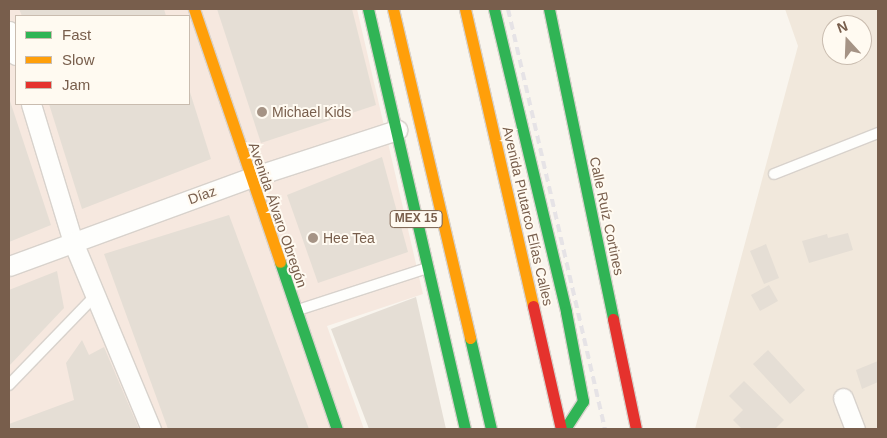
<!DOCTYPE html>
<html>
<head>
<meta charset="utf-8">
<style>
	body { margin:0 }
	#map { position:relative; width:887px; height:438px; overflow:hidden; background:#f9f5ee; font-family:Arial,sans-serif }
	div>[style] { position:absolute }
	.residential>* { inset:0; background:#f1e8dc }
	.commercial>* { inset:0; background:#f6e8df }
	.building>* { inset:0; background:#e5ded5 }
	.roads { filter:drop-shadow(1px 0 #d8d2cc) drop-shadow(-1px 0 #d8d2cc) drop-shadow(0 1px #d8d2cc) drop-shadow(0 -1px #d8d2cc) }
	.lane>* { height:10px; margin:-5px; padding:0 5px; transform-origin:5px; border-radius:5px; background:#fefefc }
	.street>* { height:19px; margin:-9.5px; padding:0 9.5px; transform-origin:9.5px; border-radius:9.5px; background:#fefefc }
	.fast>* { height:11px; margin:-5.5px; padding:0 5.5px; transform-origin:5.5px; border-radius:5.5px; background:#30b455 }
	.slow>* { height:11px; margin:-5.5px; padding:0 5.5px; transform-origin:5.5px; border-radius:5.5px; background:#ff9f0a }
	.jam>* { height:11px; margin:-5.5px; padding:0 5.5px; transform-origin:5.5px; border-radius:5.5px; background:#e5322d }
	.rail>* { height:4px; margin-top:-2px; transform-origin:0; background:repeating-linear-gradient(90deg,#e6e3e6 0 8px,transparent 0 13px) }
	.dots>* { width:14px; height:14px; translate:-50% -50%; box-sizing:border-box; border:2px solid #fffaf1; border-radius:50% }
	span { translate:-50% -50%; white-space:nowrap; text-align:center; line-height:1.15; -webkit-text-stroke:4px #fffaf1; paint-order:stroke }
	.shield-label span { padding:1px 4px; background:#fffaf1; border:1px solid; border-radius:4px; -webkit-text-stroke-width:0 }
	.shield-label { font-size:12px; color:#785e4c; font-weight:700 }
	.poi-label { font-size:14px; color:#785e4c }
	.left { translate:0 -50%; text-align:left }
	.street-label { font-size:14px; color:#785e4c }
	.frame { position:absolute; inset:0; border:10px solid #785e4c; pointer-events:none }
	.legend { position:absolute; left:15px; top:15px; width:175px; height:90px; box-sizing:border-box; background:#fffaf1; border:1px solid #c9bcaf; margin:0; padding:6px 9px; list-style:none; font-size:15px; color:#785e4c }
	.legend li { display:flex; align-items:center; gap:10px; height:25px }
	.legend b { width:25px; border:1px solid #c9bcaf }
	.north { position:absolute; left:822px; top:15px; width:50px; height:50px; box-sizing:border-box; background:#fffaf1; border:1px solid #c9bcaf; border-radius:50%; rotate:340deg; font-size:14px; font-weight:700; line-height:20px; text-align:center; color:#785e4c }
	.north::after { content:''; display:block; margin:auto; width:18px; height:22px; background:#a59385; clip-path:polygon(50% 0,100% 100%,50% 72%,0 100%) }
</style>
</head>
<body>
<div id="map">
	<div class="residential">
		<i style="clip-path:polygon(evenodd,785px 9px,878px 9px,878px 429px,695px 429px,798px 46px,785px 9px,832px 25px,862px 25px,862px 55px,832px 55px,832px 25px)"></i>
	</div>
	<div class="commercial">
		<i style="clip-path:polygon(evenodd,9px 9px,357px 9px,423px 294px,327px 326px,364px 429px,9px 429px,9px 9px,16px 16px,189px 16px,189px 104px,16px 104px,16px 16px)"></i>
	</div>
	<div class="building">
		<i style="clip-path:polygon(19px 9px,164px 9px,166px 16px,22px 16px)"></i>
		<i style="clip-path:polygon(217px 9px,352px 9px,376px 105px,261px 143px)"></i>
		<i style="clip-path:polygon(189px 89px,211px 159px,82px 209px,49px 104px,189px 104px)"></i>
		<i style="clip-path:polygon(9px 98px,51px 225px,9px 242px)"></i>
		<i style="clip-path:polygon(382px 157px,408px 252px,318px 283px,287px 195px)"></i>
		<i style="clip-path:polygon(229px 215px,309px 429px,168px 429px,104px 254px)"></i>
		<i style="clip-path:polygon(848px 233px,853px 250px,809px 263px,802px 241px,827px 234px,828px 238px)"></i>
		<i style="clip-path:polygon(766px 244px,779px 278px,764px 284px,750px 251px)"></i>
		<i style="clip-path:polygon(57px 271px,64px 308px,9px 366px,9px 290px)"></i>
		<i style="clip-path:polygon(769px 285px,778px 301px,760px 311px,751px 295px)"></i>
		<i style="clip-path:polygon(416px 297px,446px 429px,369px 429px,331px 329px)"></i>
		<i style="clip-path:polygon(82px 340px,89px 355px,104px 347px,139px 429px,9px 429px,9px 424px,74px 400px,66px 363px)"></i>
		<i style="clip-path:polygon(768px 350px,805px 390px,790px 404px,753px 364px)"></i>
		<i style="clip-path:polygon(878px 361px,878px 382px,862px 389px,856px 370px)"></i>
		<i style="clip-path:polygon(744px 381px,784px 420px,775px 429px,742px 429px,733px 420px,743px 410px,729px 396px)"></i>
	</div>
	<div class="roads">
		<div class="lane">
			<i style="left:774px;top:174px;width:112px;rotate:-21.5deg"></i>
			<i style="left:298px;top:310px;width:136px;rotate:-18deg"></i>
			<i style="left:9px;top:385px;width:127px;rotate:-46deg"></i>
		</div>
		<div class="street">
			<i style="left:9px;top:31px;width:25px;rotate:74deg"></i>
			<i style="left:31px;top:104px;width:144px;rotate:73.1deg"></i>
			<i style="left:73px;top:242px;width:203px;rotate:67.4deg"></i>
			<i style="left:9px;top:266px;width:256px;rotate:-20.1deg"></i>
			<i style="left:249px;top:178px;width:156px;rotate:-18deg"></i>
			<i style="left:843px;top:398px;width:33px;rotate:69deg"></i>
		</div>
		<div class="fast">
			<i style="left:368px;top:9px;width:431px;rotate:77deg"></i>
			<i style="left:494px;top:9px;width:311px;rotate:76.6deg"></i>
			<i style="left:566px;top:312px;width:91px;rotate:79.2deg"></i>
			<i style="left:583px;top:401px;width:33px;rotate:123deg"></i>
			<i style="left:549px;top:9px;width:317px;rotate:78.3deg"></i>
			<i style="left:280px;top:262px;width:176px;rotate:71.2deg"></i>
			<i style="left:470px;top:338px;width:93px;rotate:77deg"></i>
		</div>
		<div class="slow">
			<i style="left:194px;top:9px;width:267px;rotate:71.2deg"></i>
			<i style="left:393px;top:9px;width:338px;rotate:76.8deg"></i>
			<i style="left:465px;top:9px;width:305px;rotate:77.1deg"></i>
		</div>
		<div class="jam">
			<i style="left:533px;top:306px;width:126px;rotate:77.2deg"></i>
			<i style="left:613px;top:319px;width:112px;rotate:78.2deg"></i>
		</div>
	</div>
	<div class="rail">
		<i style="left:508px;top:9px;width:431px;rotate:77deg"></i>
	</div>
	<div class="dots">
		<i style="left:262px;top:112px;background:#a59385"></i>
		<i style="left:313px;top:238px;background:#a59385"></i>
	</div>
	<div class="shield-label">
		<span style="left:416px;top:219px">MEX 15</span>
	</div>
	<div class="poi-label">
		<span class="left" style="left:272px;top:112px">Michael Kids</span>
		<span class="left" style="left:323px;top:238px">Hee Tea</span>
	</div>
	<div class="street-label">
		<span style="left:202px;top:195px;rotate:-20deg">Díaz</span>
		<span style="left:278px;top:215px;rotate:71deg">Avenida Álvaro Obregón</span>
		<span style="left:528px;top:216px;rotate:77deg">Avenida Plutarco Elías Calles</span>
		<span style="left:607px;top:216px;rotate:78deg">Calle Ruíz Cortines</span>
	</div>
	<div class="frame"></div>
	<ul class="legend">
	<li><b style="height:6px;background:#30b455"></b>Fast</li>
	<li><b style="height:6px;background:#ff9f0a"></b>Slow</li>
	<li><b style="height:6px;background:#e5322d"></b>Jam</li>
	</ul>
	<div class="north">N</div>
</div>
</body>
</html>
